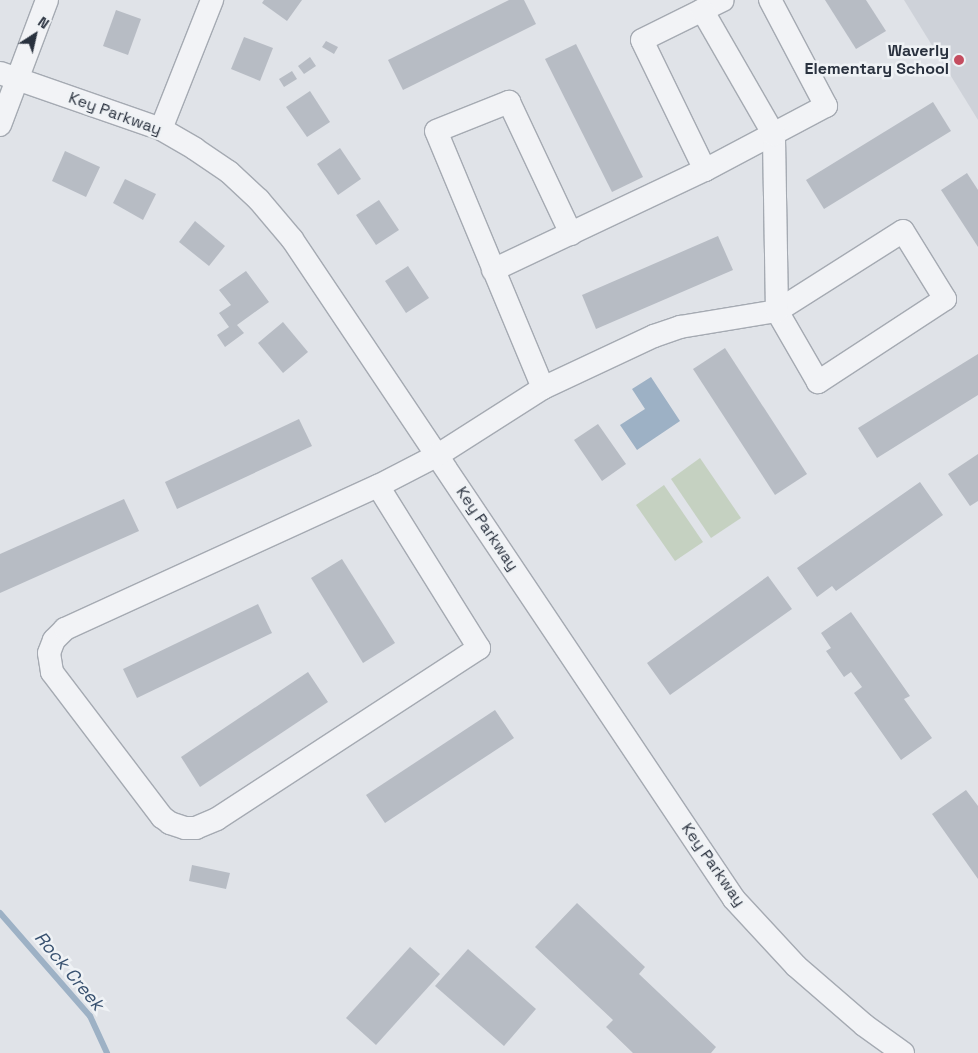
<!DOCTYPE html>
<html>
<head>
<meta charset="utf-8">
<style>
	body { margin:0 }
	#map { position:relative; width:978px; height:1053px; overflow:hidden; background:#e0e3e8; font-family:"Space Grotesk",sans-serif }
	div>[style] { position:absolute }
	.built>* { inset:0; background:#ced2d9 }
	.green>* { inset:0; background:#c5d1c1 }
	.water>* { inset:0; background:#9db1c5 }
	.stream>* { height:6px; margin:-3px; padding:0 3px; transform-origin:3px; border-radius:3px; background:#9db1c5 }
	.building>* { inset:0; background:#b7bcc4 }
	.roads { filter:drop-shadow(1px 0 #a5aab2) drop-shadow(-1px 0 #a5aab2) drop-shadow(0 1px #a5aab2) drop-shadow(0 -1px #a5aab2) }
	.minor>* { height:22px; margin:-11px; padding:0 11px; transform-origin:11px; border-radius:11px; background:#f2f3f6 }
	.dots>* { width:14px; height:14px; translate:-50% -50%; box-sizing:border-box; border:2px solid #eff2f5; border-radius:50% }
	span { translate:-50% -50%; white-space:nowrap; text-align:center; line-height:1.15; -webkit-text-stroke:5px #eff2f5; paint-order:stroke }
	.poi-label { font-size:16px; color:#29313e; font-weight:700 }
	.right { translate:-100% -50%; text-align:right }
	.street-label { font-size:16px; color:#29313e }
	.water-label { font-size:18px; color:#37506f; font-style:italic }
	.north { position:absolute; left:10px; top:10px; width:50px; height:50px; -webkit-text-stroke:4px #eff2f5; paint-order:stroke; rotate:35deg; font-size:14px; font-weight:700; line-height:20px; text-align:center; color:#29313e }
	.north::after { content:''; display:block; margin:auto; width:18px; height:22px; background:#29313e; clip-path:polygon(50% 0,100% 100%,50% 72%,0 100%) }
</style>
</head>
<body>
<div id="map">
	<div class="built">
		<i style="clip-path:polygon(904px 0,978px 0,978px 120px)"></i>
	</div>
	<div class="green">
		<i style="clip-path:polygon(700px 458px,741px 518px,711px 538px,671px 479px)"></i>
		<i style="clip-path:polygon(664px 485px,703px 542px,675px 561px,636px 505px)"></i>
	</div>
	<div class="water">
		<i style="clip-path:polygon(651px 377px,680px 421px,637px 450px,620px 425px,645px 409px,632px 389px)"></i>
	</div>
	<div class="stream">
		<i style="left:0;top:913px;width:137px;rotate:48.9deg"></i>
		<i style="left:90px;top:1016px;width:41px;rotate:65.3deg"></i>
	</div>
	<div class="building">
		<i style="clip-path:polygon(264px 0,302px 0,287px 21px,262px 3px)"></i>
		<i style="clip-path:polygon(509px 0,524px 0,536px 24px,403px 90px,388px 60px)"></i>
		<i style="clip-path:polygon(825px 0,866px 0,886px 31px,856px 49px)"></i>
		<i style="clip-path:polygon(116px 10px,141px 19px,128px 55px,103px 46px)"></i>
		<i style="clip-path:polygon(244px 37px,273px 48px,260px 81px,231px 69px)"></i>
		<i style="clip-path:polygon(326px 41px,338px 47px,334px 54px,322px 47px)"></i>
		<i style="clip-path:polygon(576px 44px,643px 177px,612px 192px,545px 59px)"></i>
		<i style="clip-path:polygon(310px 57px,316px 66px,304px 74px,298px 66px)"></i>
		<i style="clip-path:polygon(292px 71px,297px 79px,284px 87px,279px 79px)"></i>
		<i style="clip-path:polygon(310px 91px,330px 122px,307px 137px,286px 107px)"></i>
		<i style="clip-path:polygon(933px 102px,951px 131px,824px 209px,806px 180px)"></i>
		<i style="clip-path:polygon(340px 148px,361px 179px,338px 195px,317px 164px)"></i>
		<i style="clip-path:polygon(65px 151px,100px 167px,86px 197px,52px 181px)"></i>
		<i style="clip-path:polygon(967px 173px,978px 190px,978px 247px,941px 190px)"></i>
		<i style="clip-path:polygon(125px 179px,156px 194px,143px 220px,113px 203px)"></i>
		<i style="clip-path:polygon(379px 200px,399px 230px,376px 245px,356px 215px)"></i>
		<i style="clip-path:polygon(195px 221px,225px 246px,209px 266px,179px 242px)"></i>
		<i style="clip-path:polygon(718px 236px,733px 270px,596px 329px,582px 295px)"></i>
		<i style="clip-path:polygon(408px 266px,429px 298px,406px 313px,385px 281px)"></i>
		<i style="clip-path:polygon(246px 271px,269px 302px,237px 325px,244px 333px,225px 347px,217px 335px,229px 327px,219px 313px,231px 305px,219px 290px)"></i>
		<i style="clip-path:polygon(283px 322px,308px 352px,283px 373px,258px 343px)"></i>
		<i style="clip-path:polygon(725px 348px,807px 474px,775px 495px,693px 369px)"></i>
		<i style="clip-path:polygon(978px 354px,978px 395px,877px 458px,858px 428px)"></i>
		<i style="clip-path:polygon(299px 419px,312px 446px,177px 509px,165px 482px)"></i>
		<i style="clip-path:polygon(598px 424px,626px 464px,602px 481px,574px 440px)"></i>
		<i style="clip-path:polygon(978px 454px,978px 501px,970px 506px,948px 474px)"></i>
		<i style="clip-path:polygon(920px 482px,943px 515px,836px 591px,832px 586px,817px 597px,797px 568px)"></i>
		<i style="clip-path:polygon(124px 499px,139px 531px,0 593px,0 554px)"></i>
		<i style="clip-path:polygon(342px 559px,395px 643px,363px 663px,311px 578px)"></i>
		<i style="clip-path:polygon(768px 576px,792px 609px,670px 695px,647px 663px)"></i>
		<i style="clip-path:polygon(258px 604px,272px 633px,137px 698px,123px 669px)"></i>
		<i style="clip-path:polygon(851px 612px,910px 696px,904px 699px,932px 738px,901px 760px,854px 693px,862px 687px,851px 672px,844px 677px,826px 651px,831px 648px,821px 633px)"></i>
		<i style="clip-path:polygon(308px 672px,328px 702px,200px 787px,181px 757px)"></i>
		<i style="clip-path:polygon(495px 710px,514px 738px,385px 823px,366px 795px)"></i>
		<i style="clip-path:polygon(966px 790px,978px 806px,978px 879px,932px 814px)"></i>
		<i style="clip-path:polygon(192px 865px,230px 873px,226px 889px,189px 881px)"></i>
		<i style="clip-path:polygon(577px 903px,645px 967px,639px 974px,716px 1047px,711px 1053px,633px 1053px,606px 1027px,613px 1020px,535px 947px)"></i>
		<i style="clip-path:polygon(410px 947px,440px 974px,376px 1045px,346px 1018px)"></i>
		<i style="clip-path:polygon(468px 949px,536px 1009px,504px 1046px,435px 986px)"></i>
	</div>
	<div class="roads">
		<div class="minor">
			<i style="left:0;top:73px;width:170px;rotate:19.2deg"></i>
			<i style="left:161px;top:129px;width:39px;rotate:30deg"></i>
			<i style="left:195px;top:149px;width:41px;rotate:34.1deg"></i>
			<i style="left:229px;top:172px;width:41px;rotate:43deg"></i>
			<i style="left:259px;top:200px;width:51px;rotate:49.8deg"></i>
			<i style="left:292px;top:239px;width:794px;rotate:56.19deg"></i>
			<i style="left:734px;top:899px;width:91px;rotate:47.2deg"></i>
			<i style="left:796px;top:966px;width:90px;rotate:40.9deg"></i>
			<i style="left:864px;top:1025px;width:48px;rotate:35.7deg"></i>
			<i style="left:0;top:125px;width:134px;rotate:-69.4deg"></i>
			<i style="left:161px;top:129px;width:139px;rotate:-68.4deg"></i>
			<i style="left:705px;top:170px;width:144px;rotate:-115.9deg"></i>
			<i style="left:642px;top:40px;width:90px;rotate:-26.3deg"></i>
			<i style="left:903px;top:231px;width:80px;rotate:58.3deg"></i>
			<i style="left:945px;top:299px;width:152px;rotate:146.8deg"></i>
			<i style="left:818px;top:382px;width:82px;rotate:-120deg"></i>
			<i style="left:777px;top:311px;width:149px;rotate:-32.4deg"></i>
			<i style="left:493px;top:270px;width:234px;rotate:-25.3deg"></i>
			<i style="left:705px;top:170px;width:137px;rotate:-27.9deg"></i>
			<i style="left:826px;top:106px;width:120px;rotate:-117.8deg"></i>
			<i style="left:543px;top:388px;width:278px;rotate:-112.6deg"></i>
			<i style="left:436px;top:131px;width:79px;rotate:-21.7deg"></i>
			<i style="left:509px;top:102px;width:146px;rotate:64.8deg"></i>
			<i style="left:378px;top:486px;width:191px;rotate:58.1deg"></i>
			<i style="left:479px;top:648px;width:313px;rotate:146.9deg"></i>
			<i style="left:217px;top:819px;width:23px;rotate:157deg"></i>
			<i style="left:196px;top:828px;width:11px;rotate:180deg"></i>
			<i style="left:185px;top:828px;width:16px;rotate:-162deg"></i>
			<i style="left:170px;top:823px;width:10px;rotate:-143deg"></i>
			<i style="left:162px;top:817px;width:182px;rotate:-127.2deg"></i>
			<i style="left:52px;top:672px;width:19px;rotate:-99deg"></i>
			<i style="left:49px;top:653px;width:14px;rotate:-69deg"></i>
			<i style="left:54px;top:640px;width:16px;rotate:-45deg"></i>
			<i style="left:65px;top:629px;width:344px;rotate:-24.6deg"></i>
			<i style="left:378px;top:486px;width:68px;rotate:-27.3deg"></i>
			<i style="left:438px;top:455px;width:125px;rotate:-32.5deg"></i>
			<i style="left:543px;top:388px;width:123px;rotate:-25.1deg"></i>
			<i style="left:654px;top:336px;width:28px;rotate:-19deg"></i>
			<i style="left:680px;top:327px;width:98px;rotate:-9.4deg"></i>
			<i style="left:777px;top:311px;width:176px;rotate:-91deg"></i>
			<i style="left:774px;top:135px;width:144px;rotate:-119.9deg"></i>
		</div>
	</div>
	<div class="dots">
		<i style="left:959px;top:60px;background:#c44d60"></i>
	</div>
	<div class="poi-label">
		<span class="right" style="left:949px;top:60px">Waverly<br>Elementary School</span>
	</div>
	<div class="street-label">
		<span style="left:115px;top:114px;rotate:20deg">Key Parkway</span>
		<span style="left:487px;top:529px;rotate:56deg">Key Parkway</span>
		<span style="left:713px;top:865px;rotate:55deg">Key Parkway</span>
	</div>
	<div class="water-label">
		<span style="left:69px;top:971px;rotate:50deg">Rock Creek</span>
	</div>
	<div class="north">N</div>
</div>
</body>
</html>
